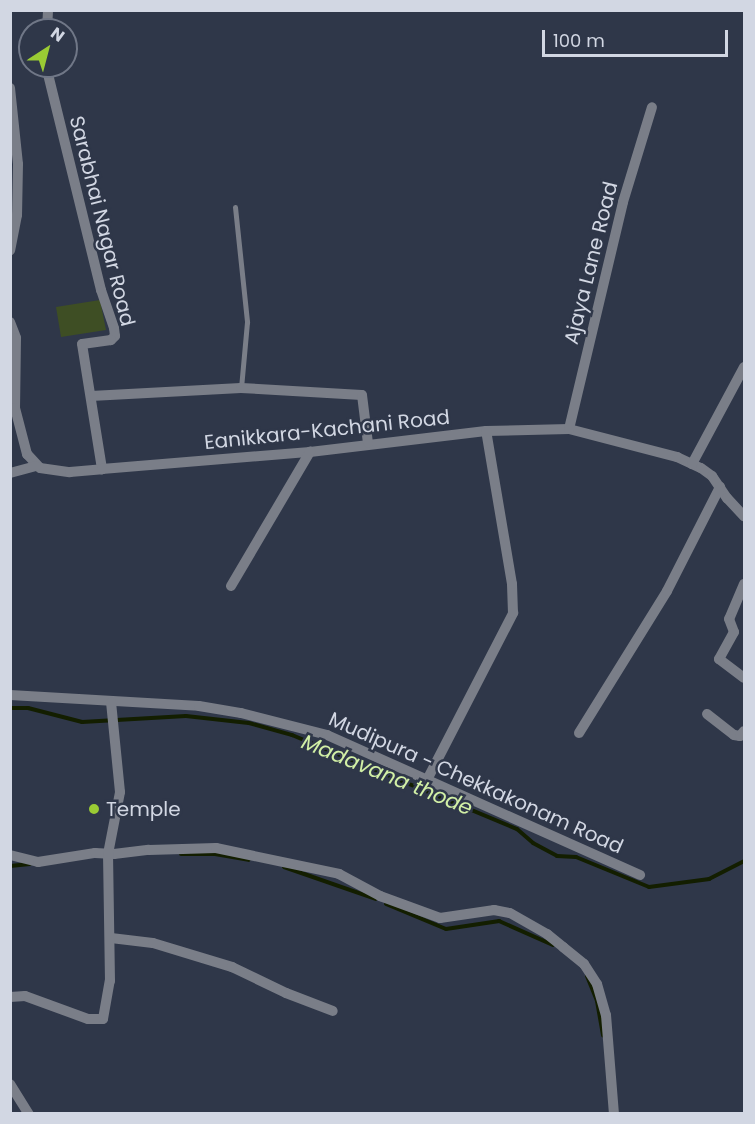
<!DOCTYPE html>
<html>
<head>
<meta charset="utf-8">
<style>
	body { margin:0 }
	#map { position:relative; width:755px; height:1124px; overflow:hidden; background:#2f3749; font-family:Poppins,sans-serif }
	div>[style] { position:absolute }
	.green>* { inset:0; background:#3e4e24 }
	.stream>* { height:4px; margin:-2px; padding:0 2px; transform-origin:2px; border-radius:2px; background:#131e00 }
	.service>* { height:5px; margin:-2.5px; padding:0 2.5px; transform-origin:2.5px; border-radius:2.5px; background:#7a7e88 }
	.minor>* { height:10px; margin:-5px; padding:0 5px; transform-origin:5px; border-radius:5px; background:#7a7e88 }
	.dots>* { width:16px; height:16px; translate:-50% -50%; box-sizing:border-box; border:3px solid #2f3749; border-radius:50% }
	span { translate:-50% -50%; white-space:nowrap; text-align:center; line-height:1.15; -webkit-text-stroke:5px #2f3749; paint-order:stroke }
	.street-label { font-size:20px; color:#d2d7e3 }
	.poi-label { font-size:20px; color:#d2d7e3 }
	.left { translate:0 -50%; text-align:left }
	.water-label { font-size:21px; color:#d2f0a6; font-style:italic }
	.frame { position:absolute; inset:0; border:12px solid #d2d7e3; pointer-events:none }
	.north { position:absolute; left:18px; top:18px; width:60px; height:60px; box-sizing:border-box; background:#2f3749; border:2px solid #707787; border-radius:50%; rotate:36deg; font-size:16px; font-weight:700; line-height:24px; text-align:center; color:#d2d7e3 }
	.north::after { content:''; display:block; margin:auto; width:21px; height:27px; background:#9acb34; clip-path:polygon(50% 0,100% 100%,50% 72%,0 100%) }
	.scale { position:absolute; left:542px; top:30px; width:186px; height:27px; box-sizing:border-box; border:3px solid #d2d7e3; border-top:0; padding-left:8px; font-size:18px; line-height:21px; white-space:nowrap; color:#d2d7e3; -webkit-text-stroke:4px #2f3749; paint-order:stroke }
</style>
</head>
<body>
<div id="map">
	<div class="green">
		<i style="clip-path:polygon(100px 300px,106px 330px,61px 337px,56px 307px)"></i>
	</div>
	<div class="stream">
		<i style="left:10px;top:708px;width:18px"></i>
		<i style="left:28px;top:708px;width:56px;rotate:14.5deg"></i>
		<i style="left:82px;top:722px;width:104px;rotate:-3.3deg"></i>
		<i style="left:186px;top:716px;width:63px;rotate:6.3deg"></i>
		<i style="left:249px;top:723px;width:45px;rotate:15.6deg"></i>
		<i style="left:292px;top:735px;width:244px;rotate:22.7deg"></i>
		<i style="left:517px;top:829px;width:21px;rotate:41deg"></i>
		<i style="left:533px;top:843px;width:27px;rotate:28deg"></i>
		<i style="left:557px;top:856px;width:19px;rotate:3deg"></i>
		<i style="left:576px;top:857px;width:79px;rotate:22.3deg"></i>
		<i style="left:649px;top:887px;width:61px;rotate:-7.6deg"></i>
		<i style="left:709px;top:879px;width:39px;rotate:-27deg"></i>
		<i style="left:181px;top:854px;width:34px"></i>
		<i style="left:215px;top:854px;width:34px;rotate:10deg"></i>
		<i style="left:10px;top:866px;width:20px;rotate:-6deg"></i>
		<i style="left:284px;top:867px;width:97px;rotate:19.2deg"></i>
		<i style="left:386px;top:904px;width:65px;rotate:22.6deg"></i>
		<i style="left:446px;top:929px;width:54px;rotate:-8.6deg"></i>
		<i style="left:499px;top:921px;width:59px;rotate:24deg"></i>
		<i style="left:587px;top:976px;width:27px;rotate:68deg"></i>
		<i style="left:597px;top:1001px;width:35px;rotate:80deg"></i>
	</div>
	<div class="service">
		<i style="left:235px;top:207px;width:116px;rotate:84deg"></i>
		<i style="left:247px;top:322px;width:66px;rotate:95.2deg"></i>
	</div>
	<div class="minor">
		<i style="left:47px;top:30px;width:20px;rotate:-87deg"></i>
		<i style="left:46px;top:66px;width:231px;rotate:76.2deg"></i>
		<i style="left:101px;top:290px;width:40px;rotate:71.1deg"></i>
		<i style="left:114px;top:328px;width:8px;rotate:83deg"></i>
		<i style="left:115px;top:336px;width:6px;rotate:135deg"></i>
		<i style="left:111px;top:340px;width:29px;rotate:172deg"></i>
		<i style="left:82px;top:344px;width:127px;rotate:80.9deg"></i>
		<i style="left:10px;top:88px;width:76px;rotate:84deg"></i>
		<i style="left:18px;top:164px;width:51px;rotate:91.1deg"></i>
		<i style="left:17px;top:215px;width:36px;rotate:101deg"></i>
		<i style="left:10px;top:322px;width:17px;rotate:69deg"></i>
		<i style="left:16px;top:338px;width:70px;rotate:90.8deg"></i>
		<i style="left:15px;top:408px;width:48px;rotate:75.4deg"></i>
		<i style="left:27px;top:454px;width:19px;rotate:47deg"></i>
		<i style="left:40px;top:468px;width:30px;rotate:8deg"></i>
		<i style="left:70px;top:472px;width:32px;rotate:-5deg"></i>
		<i style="left:102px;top:469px;width:209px;rotate:-4.7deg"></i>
		<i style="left:310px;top:452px;width:177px;rotate:-6.8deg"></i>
		<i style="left:486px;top:431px;width:83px;rotate:-1.4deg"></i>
		<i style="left:569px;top:429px;width:112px;rotate:14.5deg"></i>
		<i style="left:677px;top:457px;width:26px;rotate:25deg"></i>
		<i style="left:701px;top:468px;width:14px;rotate:36deg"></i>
		<i style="left:712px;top:476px;width:27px;rotate:56deg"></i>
		<i style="left:727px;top:498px;width:25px;rotate:47deg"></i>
		<i style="left:91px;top:396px;width:150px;rotate:-3.1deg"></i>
		<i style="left:241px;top:388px;width:121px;rotate:3.3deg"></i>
		<i style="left:362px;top:395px;width:48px;rotate:82.9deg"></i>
		<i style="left:569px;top:429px;width:233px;rotate:-76.6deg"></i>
		<i style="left:623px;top:202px;width:99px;rotate:-73deg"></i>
		<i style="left:692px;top:464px;width:110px;rotate:-61.8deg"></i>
		<i style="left:10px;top:473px;width:27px;rotate:-15deg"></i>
		<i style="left:744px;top:584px;width:38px;rotate:113deg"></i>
		<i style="left:729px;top:619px;width:14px;rotate:69deg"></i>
		<i style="left:734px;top:632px;width:31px;rotate:119deg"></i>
		<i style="left:719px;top:659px;width:31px;rotate:37deg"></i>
		<i style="left:231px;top:586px;width:156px;rotate:-59.5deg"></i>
		<i style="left:10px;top:695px;width:189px;rotate:3.3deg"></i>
		<i style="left:199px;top:706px;width:43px;rotate:9.5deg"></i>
		<i style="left:241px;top:713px;width:89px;rotate:14.3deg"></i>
		<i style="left:327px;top:735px;width:343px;rotate:24.1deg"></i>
		<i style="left:707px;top:714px;width:34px;rotate:38deg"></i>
		<i style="left:734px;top:735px;width:6px;rotate:9deg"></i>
		<i style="left:740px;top:736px;width:6px;rotate:-51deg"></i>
		<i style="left:579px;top:733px;width:167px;rotate:-58.2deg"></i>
		<i style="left:667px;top:591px;width:117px;rotate:-63deg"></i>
		<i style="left:428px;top:778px;width:186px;rotate:-62.7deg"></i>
		<i style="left:513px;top:613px;width:29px;rotate:-92deg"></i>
		<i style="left:512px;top:584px;width:155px;rotate:-99.6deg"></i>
		<i style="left:10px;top:855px;width:29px;rotate:14deg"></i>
		<i style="left:38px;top:862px;width:58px;rotate:-9deg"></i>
		<i style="left:95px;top:853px;width:19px;rotate:3deg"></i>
		<i style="left:114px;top:854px;width:35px;rotate:-7deg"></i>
		<i style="left:149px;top:850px;width:67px;rotate:-1.7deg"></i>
		<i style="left:216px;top:848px;width:126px;rotate:11.9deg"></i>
		<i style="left:339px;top:874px;width:47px;rotate:28.2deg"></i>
		<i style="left:380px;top:896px;width:64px;rotate:20.1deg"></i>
		<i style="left:440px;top:918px;width:55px;rotate:-8.4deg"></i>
		<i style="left:494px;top:910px;width:16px;rotate:11deg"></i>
		<i style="left:510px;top:913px;width:43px;rotate:29.6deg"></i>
		<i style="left:547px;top:934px;width:21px;rotate:39deg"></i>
		<i style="left:563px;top:947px;width:27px;rotate:39deg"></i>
		<i style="left:584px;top:964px;width:24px;rotate:57deg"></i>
		<i style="left:597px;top:984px;width:32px;rotate:74deg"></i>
		<i style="left:606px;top:1015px;width:99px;rotate:85.4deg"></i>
		<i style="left:111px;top:938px;width:42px;rotate:6.8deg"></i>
		<i style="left:153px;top:943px;width:83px;rotate:16.9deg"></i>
		<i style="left:232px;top:967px;width:60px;rotate:25.7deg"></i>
		<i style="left:286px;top:993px;width:50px;rotate:21deg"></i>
		<i style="left:10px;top:997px;width:15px;rotate:-4deg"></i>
		<i style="left:25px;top:996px;width:67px;rotate:20.1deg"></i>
		<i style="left:88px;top:1019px;width:15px"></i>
		<i style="left:103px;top:1019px;width:39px;rotate:-80deg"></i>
		<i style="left:110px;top:981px;width:127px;rotate:-90.9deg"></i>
		<i style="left:108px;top:854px;width:63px;rotate:-79deg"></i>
		<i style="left:120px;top:792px;width:90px;rotate:-95.7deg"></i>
		<i style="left:10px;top:1084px;width:36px;rotate:58deg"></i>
	</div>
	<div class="dots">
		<i style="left:94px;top:809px;background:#9acb34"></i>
	</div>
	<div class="street-label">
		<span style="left:102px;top:221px;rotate:76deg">Sarabhai Nagar Road</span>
		<span style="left:591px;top:263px;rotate:-76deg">Ajaya Lane Road</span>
		<span style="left:327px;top:430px;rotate:-6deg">Eanikkara-Kachani Road</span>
		<span style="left:476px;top:783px;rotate:24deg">Mudipura - Chekkakonam Road</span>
	</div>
	<div class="poi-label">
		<span class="left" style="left:106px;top:809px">Temple</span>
	</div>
	<div class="water-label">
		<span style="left:387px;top:775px;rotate:22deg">Madavana thode</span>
	</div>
	<div class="frame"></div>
	<div class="north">N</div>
	<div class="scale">100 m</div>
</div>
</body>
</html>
